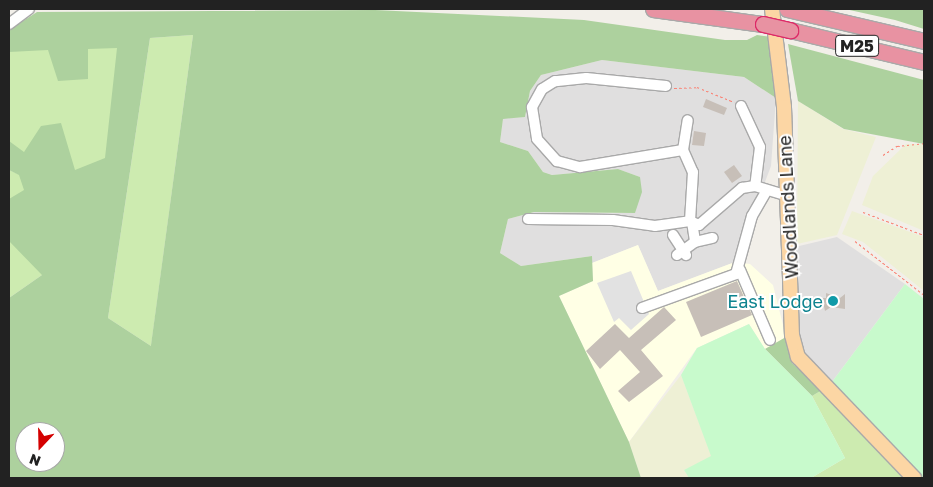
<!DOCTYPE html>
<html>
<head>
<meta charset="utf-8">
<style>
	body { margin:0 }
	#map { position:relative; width:933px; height:487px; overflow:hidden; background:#f2efe9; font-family:"Golos Text",sans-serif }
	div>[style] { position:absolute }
	.residential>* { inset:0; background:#e0dfdf }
	.education>* { inset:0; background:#ffffe5 }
	.farmland>* { inset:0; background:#eef0d5 }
	.grass>* { inset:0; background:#cdebb0 }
	.forest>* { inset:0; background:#add19e }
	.park>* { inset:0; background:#c8facc }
	.parking>* { inset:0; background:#e2e2e2 }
	.building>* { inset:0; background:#c7bfb8 }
	.path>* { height:1px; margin-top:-0.5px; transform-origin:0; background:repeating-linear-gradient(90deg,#fa8072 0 2.5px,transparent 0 5px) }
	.roads { filter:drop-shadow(1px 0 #a9a9a9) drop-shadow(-1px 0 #a9a9a9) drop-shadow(0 1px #a9a9a9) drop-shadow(0 -1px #a9a9a9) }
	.minor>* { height:10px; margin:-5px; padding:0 5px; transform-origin:5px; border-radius:5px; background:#fff }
	.major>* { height:14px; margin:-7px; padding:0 7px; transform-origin:7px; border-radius:7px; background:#fcd6a4 }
	.highway>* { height:15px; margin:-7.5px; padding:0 7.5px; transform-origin:7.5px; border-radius:7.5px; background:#e892a2 }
	.bridges { filter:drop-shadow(1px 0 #dc2a67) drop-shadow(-1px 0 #dc2a67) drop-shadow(0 1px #dc2a67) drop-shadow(0 -1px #dc2a67) }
	.highway-bridge>* { height:15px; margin:-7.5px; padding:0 7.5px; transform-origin:7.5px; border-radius:7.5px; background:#e892a2 }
	.dots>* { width:14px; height:14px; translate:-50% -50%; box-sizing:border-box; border:2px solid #fff; border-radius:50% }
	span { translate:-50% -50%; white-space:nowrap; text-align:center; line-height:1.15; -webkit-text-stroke:4px #fff; paint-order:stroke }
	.shield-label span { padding:1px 4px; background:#fff; border:1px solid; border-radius:4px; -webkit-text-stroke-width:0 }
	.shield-label { font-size:16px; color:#222; font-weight:700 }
	.street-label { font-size:18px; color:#222 }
	.culture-label { font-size:18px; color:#0d838f }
	.right { translate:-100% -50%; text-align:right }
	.frame { position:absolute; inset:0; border:10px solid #222; pointer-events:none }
	.north { position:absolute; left:15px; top:422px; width:50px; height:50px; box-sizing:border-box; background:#fff; border:1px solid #a7a7a7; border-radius:50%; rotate:201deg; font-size:14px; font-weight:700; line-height:20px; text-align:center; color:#222 }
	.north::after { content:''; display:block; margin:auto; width:18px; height:22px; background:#d40000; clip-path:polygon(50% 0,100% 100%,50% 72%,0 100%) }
</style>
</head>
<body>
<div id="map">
	<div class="residential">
		<i style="clip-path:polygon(602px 60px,744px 77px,776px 98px,771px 166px,735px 262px,658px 291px,638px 245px,592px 263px,591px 256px,521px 266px,500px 253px,508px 219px,534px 212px,635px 213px,640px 177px,618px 169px,552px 175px,543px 172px,528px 151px,500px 142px,503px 118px,525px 117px,530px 91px,541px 75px)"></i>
		<i style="clip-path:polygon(837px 237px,905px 284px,829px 386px,804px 356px,794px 333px,795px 247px)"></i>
	</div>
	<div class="education">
		<i style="clip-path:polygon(638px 245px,658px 291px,735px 262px,750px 264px,773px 285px,786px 337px,765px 349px,749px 324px,697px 348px,629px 442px,559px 296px,593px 281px,592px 263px)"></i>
	</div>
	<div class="farmland">
		<i style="clip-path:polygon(798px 101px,843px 129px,876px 137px,837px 235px,797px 244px)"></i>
		<i style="clip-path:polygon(906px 144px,924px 144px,924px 231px,862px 205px,873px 176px)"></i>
		<i style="clip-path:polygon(852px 211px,924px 237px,924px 291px,863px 242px,842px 234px)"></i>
		<i style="clip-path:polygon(681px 375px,712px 457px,684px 470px,689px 478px,641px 478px,629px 442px)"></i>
	</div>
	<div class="grass">
		<i style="clip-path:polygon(9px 31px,118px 38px,116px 168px,42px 275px,9px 298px,9px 170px,18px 174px,9px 152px)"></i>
		<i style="clip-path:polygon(193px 35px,151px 346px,108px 318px,150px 38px)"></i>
		<i style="clip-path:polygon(822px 390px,906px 478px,811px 478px,845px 458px,812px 396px)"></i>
	</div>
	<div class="forest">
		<i style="clip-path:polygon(845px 9px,924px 9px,924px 29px,895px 20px)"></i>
		<i style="clip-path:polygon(evenodd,375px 10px,584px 20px,725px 40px,747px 40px,757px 35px,772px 37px,776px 98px,744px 77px,602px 60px,541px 75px,530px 91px,525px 117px,503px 119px,500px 142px,528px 151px,543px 172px,552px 175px,618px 169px,640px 177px,642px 192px,635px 213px,534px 212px,508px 219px,500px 253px,521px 266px,592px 256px,593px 281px,559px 296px,629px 442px,641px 478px,9px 478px,9px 298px,42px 275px,9px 241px,9px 199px,24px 190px,19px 175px,9px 170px,9px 141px,24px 152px,41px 126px,61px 123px,75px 170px,105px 158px,117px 48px,88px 49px,88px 79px,58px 81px,48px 50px,9px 52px,9px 30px,37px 12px,375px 10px,193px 35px,151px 345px,151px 346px,108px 318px,150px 38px,193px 35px,375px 10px,25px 432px,55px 432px,55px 462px,25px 462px,25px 432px)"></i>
		<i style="clip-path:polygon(788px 44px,924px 80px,924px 144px,844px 129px,798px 101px)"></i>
		<i style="clip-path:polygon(786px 337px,792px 363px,822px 390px,812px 396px,765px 349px)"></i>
	</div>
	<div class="park">
		<i style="clip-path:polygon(905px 284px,924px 299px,924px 478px,919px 478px,829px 386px)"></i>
		<i style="clip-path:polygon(749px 324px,765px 349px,812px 396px,845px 458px,811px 478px,689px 478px,684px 470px,711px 456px,681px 375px,697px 348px)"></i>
	</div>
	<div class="parking">
		<i style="clip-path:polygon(631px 271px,649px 314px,631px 330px,619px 318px,614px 322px,597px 283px)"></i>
	</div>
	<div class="building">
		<i style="clip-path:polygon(706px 99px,727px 108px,724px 115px,703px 107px)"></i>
		<i style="clip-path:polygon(694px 131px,706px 133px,704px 146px,692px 145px)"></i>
		<i style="clip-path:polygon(734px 165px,742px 176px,732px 183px,724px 172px)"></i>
		<i style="clip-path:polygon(737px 281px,752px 315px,701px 337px,686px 302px)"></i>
		<i style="clip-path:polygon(826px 293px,840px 298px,845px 294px,845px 309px,831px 307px,825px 311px,822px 298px,826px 298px)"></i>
		<i style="clip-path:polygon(664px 307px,676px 320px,641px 350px,663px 376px,629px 402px,618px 391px,640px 372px,620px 350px,600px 369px,586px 351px,615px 324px,629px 338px)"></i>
	</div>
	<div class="path">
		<i style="left:674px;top:88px;width:23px;rotate:-2deg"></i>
		<i style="left:697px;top:87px;width:40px;rotate:22deg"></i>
		<i style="left:883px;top:155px;width:17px;rotate:-33deg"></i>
		<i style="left:897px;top:146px;width:27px;rotate:-6deg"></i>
		<i style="left:863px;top:212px;width:65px;rotate:20.7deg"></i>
		<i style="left:855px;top:241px;width:88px;rotate:38deg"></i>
	</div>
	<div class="roads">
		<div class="minor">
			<i style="left:9px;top:24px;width:25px;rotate:-37deg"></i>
			<i style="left:666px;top:86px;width:80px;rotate:-174.3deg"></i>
			<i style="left:586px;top:78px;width:31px;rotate:174deg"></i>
			<i style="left:555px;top:81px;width:15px;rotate:148deg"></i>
			<i style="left:542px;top:89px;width:21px;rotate:119deg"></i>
			<i style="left:532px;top:107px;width:32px;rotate:81deg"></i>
			<i style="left:537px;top:139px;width:30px;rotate:48deg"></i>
			<i style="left:557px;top:161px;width:24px;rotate:15deg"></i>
			<i style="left:580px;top:167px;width:104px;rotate:-9.4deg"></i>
			<i style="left:683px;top:150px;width:24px;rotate:66deg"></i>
			<i style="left:693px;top:172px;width:49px;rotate:93.5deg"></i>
			<i style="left:690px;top:221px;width:10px;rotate:24deg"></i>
			<i style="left:699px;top:225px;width:57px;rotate:-40.7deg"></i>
			<i style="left:742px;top:188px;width:13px;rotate:-9deg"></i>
			<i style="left:755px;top:186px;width:31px;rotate:17deg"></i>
			<i style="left:741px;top:106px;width:45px;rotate:65.1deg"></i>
			<i style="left:760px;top:147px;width:39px;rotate:97deg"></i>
			<i style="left:683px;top:150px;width:30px;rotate:-81deg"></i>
			<i style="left:528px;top:219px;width:85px;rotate:0.7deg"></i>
			<i style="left:613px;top:220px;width:42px;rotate:8.1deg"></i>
			<i style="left:655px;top:226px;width:35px;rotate:-8deg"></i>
			<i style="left:692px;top:222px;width:20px;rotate:81deg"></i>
			<i style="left:695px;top:242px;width:18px;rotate:-13deg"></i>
			<i style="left:673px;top:235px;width:24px;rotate:57deg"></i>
			<i style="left:677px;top:255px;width:22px;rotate:-36deg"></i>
			<i style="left:740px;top:270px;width:76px;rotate:66.8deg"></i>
			<i style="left:642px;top:308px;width:100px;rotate:-19.9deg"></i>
			<i style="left:736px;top:274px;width:60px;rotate:-74.6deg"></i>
			<i style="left:752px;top:216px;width:28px;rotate:-60deg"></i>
		</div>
		<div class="major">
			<i style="left:772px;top:9px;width:99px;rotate:83deg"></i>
			<i style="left:784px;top:107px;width:228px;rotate:88deg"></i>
			<i style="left:792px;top:335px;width:23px;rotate:75deg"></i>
			<i style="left:798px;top:357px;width:168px;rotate:46.2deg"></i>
		</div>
		<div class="highway">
			<i style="left:653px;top:9px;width:111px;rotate:7.8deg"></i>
			<i style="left:787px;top:9px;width:141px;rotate:13.1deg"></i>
			<i style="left:790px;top:30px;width:138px;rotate:13.4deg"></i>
		</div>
	</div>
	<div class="bridges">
		<div class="highway-bridge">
			<i style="left:763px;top:24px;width:28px;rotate:13deg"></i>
		</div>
	</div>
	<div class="dots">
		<i style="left:833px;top:301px;background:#0f9aa8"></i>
	</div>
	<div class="shield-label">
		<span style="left:857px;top:46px">M25</span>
	</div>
	<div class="street-label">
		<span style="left:788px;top:207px;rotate:-93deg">Woodlands Lane</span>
	</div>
	<div class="culture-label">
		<span class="right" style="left:823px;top:301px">East Lodge</span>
	</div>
	<div class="frame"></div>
	<div class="north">N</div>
</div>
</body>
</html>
